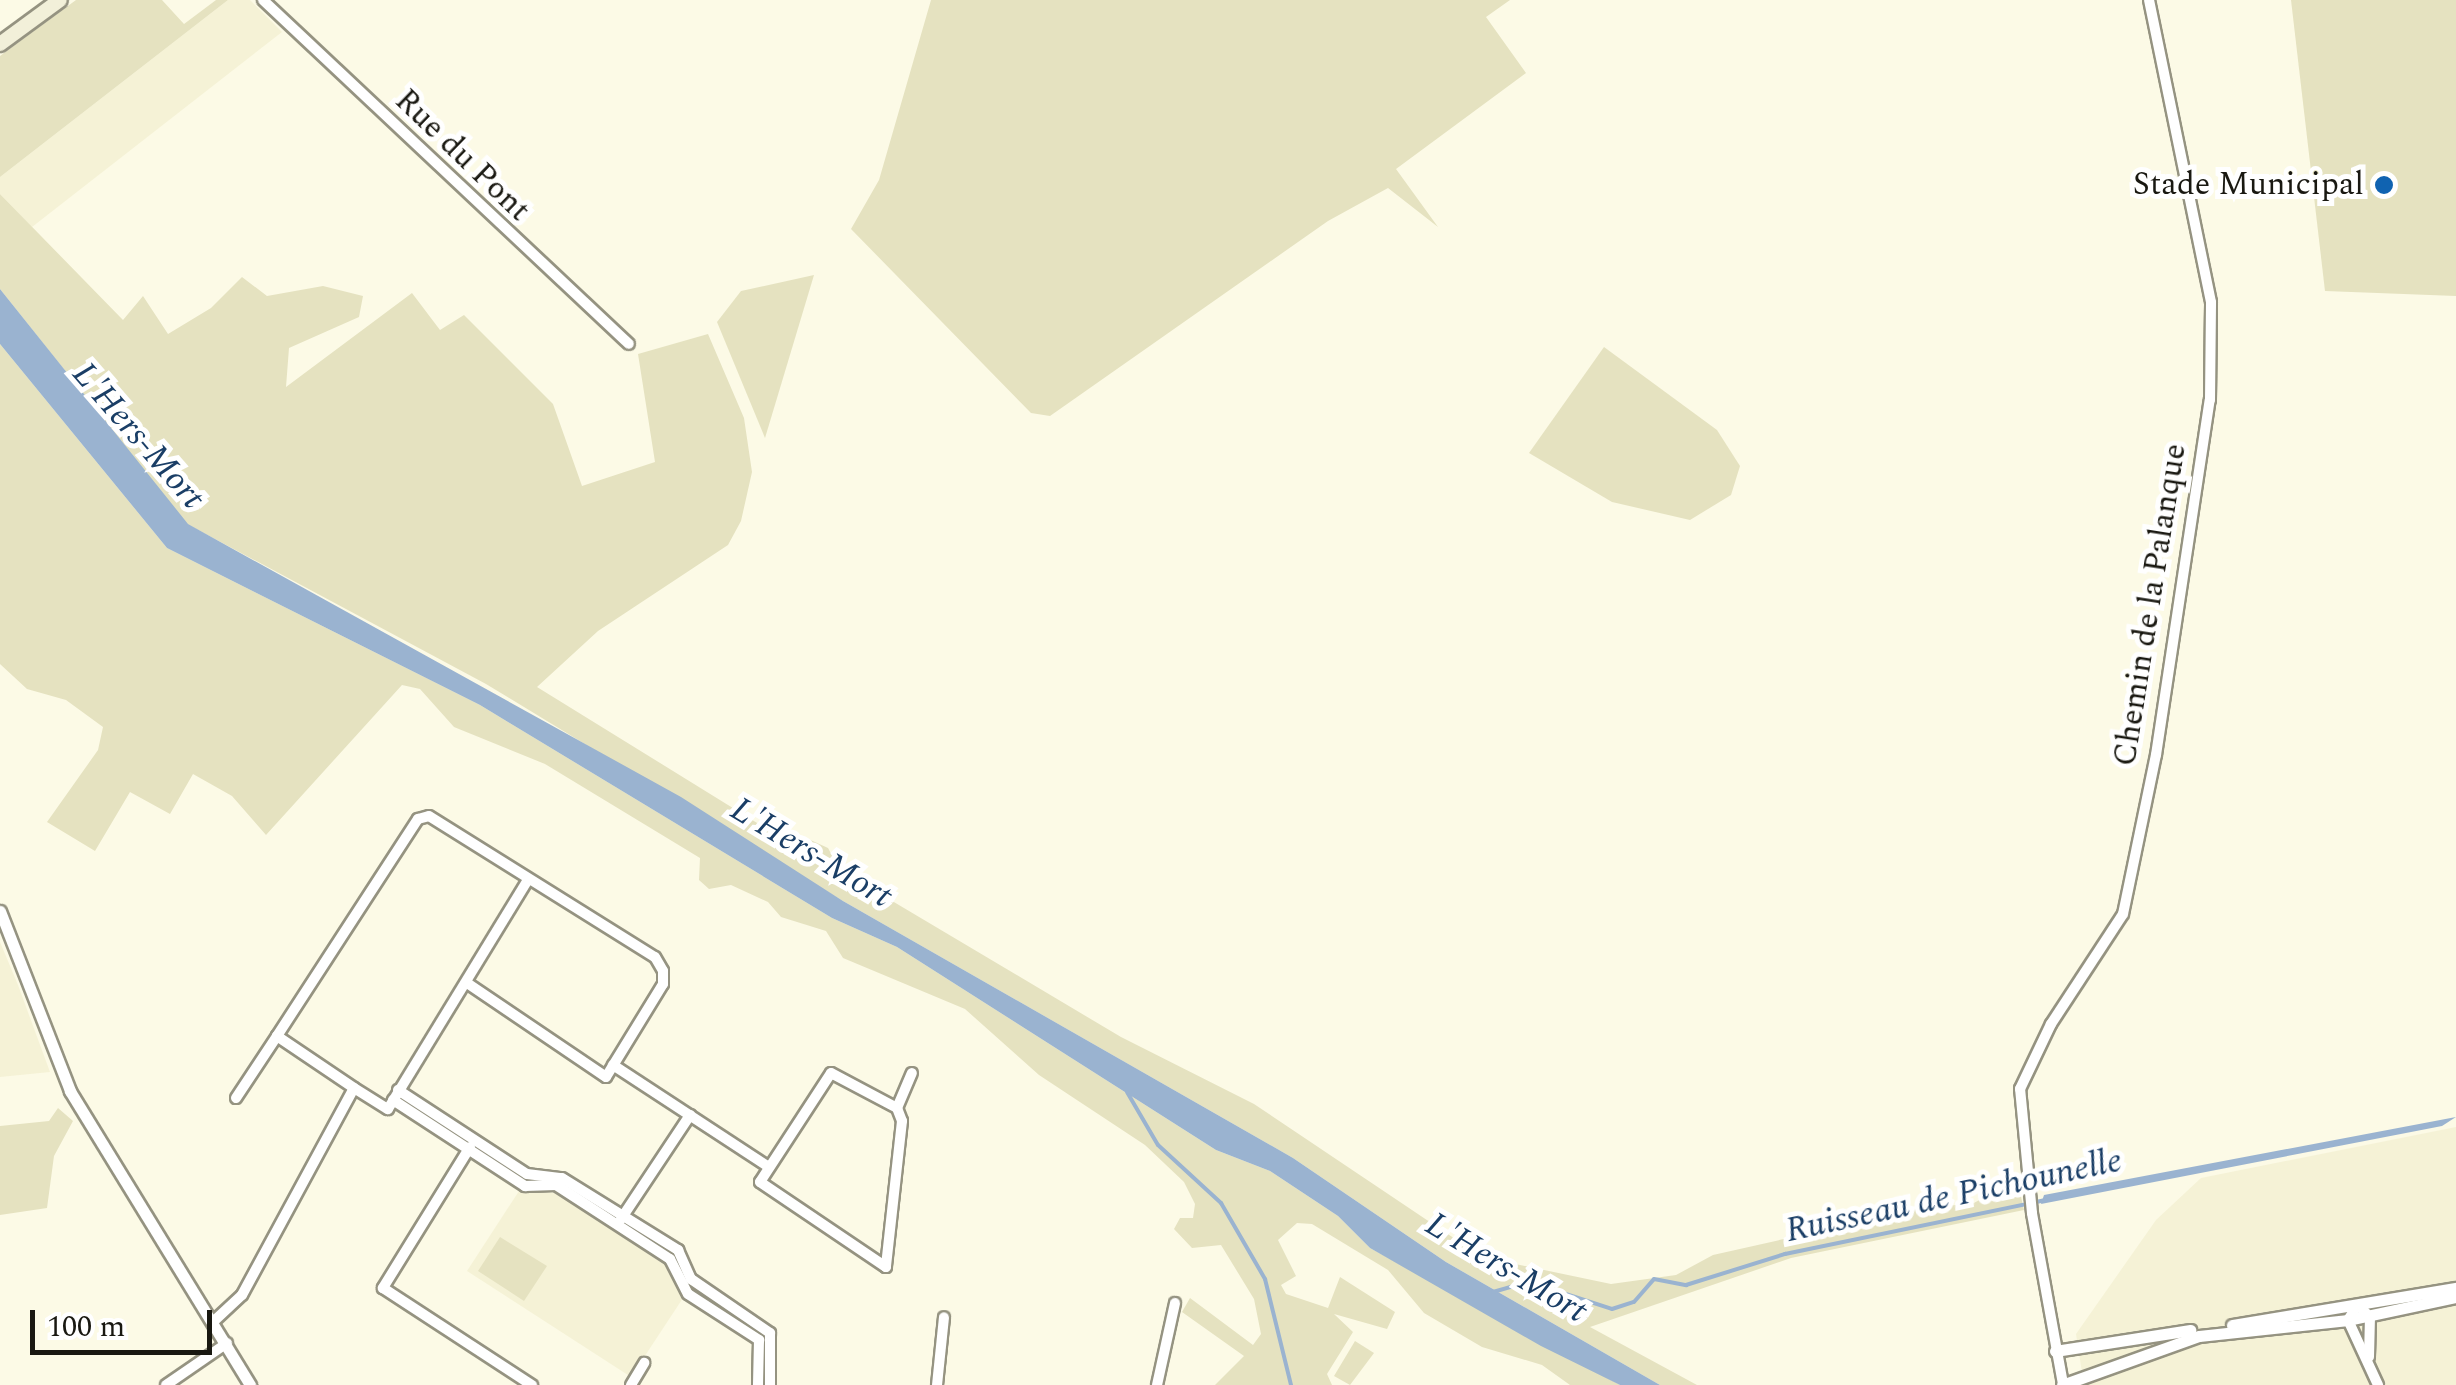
<!DOCTYPE html>
<html>
<head>
<meta charset="utf-8">
<style>
	body { margin:0 }
	#map { position:relative; width:2456px; height:1385px; overflow:hidden; background:#fcfae6; font-family:Spectral,serif }
	div>[style] { position:absolute }
	.built>* { inset:0; background:#f5f2d6 }
	.green>* { inset:0; background:#e5e2c0 }
	.water>* { inset:0; background:#9ab3d0 }
	.stream>* { height:4px; margin:-2px; padding:0 2px; transform-origin:2px; border-radius:2px; background:#9ab3d0 }
	.roads { filter:drop-shadow(2px 0 #959381) drop-shadow(-2px 0 #959381) drop-shadow(0 2px #959381) drop-shadow(0 -2px #959381) }
	.minor>* { height:10px; margin:-5px; padding:0 5px; transform-origin:5px; border-radius:5px; background:#fff }
	.tertiary>* { height:11px; margin:-5.5px; padding:0 5.5px; transform-origin:5.5px; border-radius:5.5px; background:#fff }
	.secondary>* { height:14px; margin:-7px; padding:0 7px; transform-origin:7px; border-radius:7px; background:#f2f0d9 }
	.dots>* { width:28px; height:28px; translate:-50% -50%; box-sizing:border-box; border:5px solid #fff; border-radius:50% }
	span { translate:-50% -50%; white-space:nowrap; text-align:center; line-height:1.15; -webkit-text-stroke:10px #fff; paint-order:stroke }
	.street-label { font-size:32px; color:#191811 }
	.poi-label { font-size:32px; color:#191811 }
	.right { translate:-100% -50%; text-align:right }
	.water-label { font-size:35px; color:#1a3e66; font-style:italic }
	.scale { position:absolute; left:30px; top:1310px; width:182px; height:45px; box-sizing:border-box; border:5px solid #191811; border-top:0; padding-left:12px; font-size:30px; line-height:35px; white-space:nowrap; color:#191811; -webkit-text-stroke:8px #fff; paint-order:stroke }
</style>
</head>
<body>
<div id="map">
	<div class="built">
		<i style="clip-path:polygon(228px 0,250px 0,282px 32px,32px 227px,0 194px,0 177px)"></i>
		<i style="clip-path:polygon(0 942px,18px 985px,50px 1072px,0 1077px)"></i>
		<i style="clip-path:polygon(2456px 1127px,2456px 1385px,2084px 1385px,2076px 1334px,2156px 1220px,2201px 1178px)"></i>
		<i style="clip-path:polygon(519px 1191px,555px 1193px,665px 1265px,683px 1298px,631px 1377px,467px 1271px)"></i>
	</div>
	<div class="green">
		<i style="clip-path:polygon(76px 0,162px 0,184px 24px,216px 0,228px 0,0 177px,0 56px)"></i>
		<i style="clip-path:polygon(931px 0,1510px 0,1486px 17px,1526px 73px,1396px 169px,1438px 227px,1388px 188px,1328px 221px,1050px 416px,1031px 413px,851px 229px,879px 180px)"></i>
		<i style="clip-path:polygon(2291px 0,2456px 0,2456px 296px,2325px 291px)"></i>
		<i style="clip-path:polygon(0 194px,123px 320px,143px 296px,168px 334px,211px 308px,242px 277px,267px 296px,323px 286px,363px 296px,359px 317px,289px 348px,286px 387px,412px 293px,440px 330px,464px 315px,553px 404px,582px 486px,655px 462px,638px 354px,708px 334px,744px 418px,752px 472px,741px 521px,728px 545px,598px 631px,537px 687px,788px 842px,804px 837px,828px 848px,840px 870px,1121px 1037px,1254px 1104px,1482px 1257px,1611px 1284px,1676px 1275px,1713px 1255px,1926px 1207px,1972px 1204px,1996px 1191px,2019px 1188px,2024px 1210px,1791px 1258px,1590px 1327px,1697px 1385px,1660px 1385px,1446px 1262px,1293px 1158px,843px 901px,486px 684px,187px 524px,0 289px)"></i>
		<i style="clip-path:polygon(814px 275px,765px 438px,717px 322px,741px 291px)"></i>
		<i style="clip-path:polygon(0 344px,167px 548px,480px 705px,832px 918px,897px 947px,1216px 1150px,1270px 1171px,1338px 1216px,1370px 1248px,1620px 1385px,1570px 1385px,1542px 1365px,1482px 1347px,1424px 1313px,1388px 1270px,1312px 1224px,1297px 1223px,1278px 1240px,1296px 1276px,1281px 1285px,1286px 1294px,1328px 1308px,1340px 1277px,1395px 1312px,1387px 1329px,1334px 1314px,1353px 1332px,1327px 1374px,1332px 1385px,1215px 1385px,1244px 1356px,1182px 1312px,1190px 1298px,1253px 1345px,1261px 1334px,1254px 1299px,1221px 1245px,1192px 1248px,1174px 1229px,1180px 1218px,1193px 1218px,1195px 1204px,1184px 1182px,1145px 1145px,1039px 1075px,965px 1009px,843px 958px,826px 931px,781px 917px,768px 902px,731px 885px,709px 889px,699px 880px,700px 858px,545px 764px,454px 727px,420px 689px,402px 685px,266px 835px,232px 796px,193px 774px,170px 814px,130px 792px,95px 851px,47px 822px,98px 750px,103px 727px,66px 700px,27px 689px,0 664px)"></i>
		<i style="clip-path:polygon(1604px 347px,1717px 430px,1740px 466px,1731px 495px,1690px 520px,1612px 502px,1529px 453px)"></i>
		<i style="clip-path:polygon(58px 1108px,73px 1121px,54px 1156px,47px 1208px,0 1215px,0 1126px,49px 1121px)"></i>
		<i style="clip-path:polygon(500px 1237px,547px 1266px,524px 1301px,478px 1271px)"></i>
		<i style="clip-path:polygon(1355px 1341px,1374px 1353px,1350px 1385px,1334px 1376px)"></i>
	</div>
	<div class="water">
		<i style="clip-path:polygon(0 289px,188px 524px,681px 797px,843px 901px,1293px 1158px,1446px 1262px,1660px 1385px,1620px 1385px,1541px 1346px,1370px 1248px,1338px 1216px,1270px 1171px,1216px 1150px,897px 947px,832px 918px,480px 705px,167px 548px,0 344px)"></i>
		<i style="clip-path:polygon(2456px 1117px,2442px 1126px,2041px 1204px,2044px 1195px)"></i>
	</div>
	<div class="stream">
		<i style="left:1127px;top:1092px;width:61px;rotate:59.7deg"></i>
		<i style="left:1158px;top:1145px;width:86px;rotate:42.6deg"></i>
		<i style="left:1221px;top:1203px;width:88px;rotate:59.9deg"></i>
		<i style="left:1265px;top:1279px;width:109px;rotate:76.2deg"></i>
		<i style="left:1493px;top:1292px;width:37px;rotate:-16deg"></i>
		<i style="left:1529px;top:1282px;width:87px;rotate:18deg"></i>
		<i style="left:1612px;top:1309px;width:23px;rotate:-18deg"></i>
		<i style="left:1634px;top:1302px;width:30px;rotate:-49deg"></i>
		<i style="left:1654px;top:1279px;width:33px;rotate:11deg"></i>
		<i style="left:1686px;top:1285px;width:104px;rotate:-17.4deg"></i>
		<i style="left:1785px;top:1254px;width:266px;rotate:-11.7deg"></i>
	</div>
	<div class="roads">
		<div class="minor">
			<i style="left:263px;top:0;width:502px;rotate:43.23deg"></i>
			<i style="left:613px;top:1065px;width:186px;rotate:33.2deg"></i>
			<i style="left:831px;top:1073px;width:75px;rotate:27.9deg"></i>
			<i style="left:897px;top:1108px;width:14px;rotate:69deg"></i>
			<i style="left:902px;top:1121px;width:147px;rotate:96.3deg"></i>
			<i style="left:886px;top:1267px;width:152px;rotate:-146deg"></i>
			<i style="left:760px;top:1182px;width:130px;rotate:-56.9deg"></i>
			<i style="left:354px;top:1088px;width:93px;rotate:-146deg"></i>
			<i style="left:277px;top:1036px;width:259px;rotate:-57deg"></i>
			<i style="left:418px;top:819px;width:11px;rotate:-15deg"></i>
			<i style="left:429px;top:816px;width:266px;rotate:32deg"></i>
			<i style="left:655px;top:957px;width:16px;rotate:60deg"></i>
			<i style="left:663px;top:971px;width:13px;rotate:90deg"></i>
			<i style="left:663px;top:984px;width:109px;rotate:121.5deg"></i>
			<i style="left:606px;top:1077px;width:168px;rotate:-145.9deg"></i>
			<i style="left:398px;top:1090px;width:154px;rotate:33.1deg"></i>
			<i style="left:527px;top:1174px;width:35px;rotate:7deg"></i>
			<i style="left:562px;top:1178px;width:137px;rotate:31.8deg"></i>
			<i style="left:678px;top:1250px;width:32px;rotate:66deg"></i>
			<i style="left:691px;top:1279px;width:96px;rotate:34.4deg"></i>
			<i style="left:770px;top:1333px;width:52px;rotate:90deg"></i>
			<i style="left:236px;top:1098px;width:74px;rotate:-56.5deg"></i>
			<i style="left:393px;top:1100px;width:158px;rotate:33.1deg"></i>
			<i style="left:525px;top:1186px;width:31px;rotate:-2deg"></i>
			<i style="left:556px;top:1185px;width:136px;rotate:33deg"></i>
			<i style="left:670px;top:1259px;width:39px;rotate:63deg"></i>
			<i style="left:688px;top:1294px;width:85px;rotate:32.9deg"></i>
			<i style="left:759px;top:1340px;width:45px;rotate:91.3deg"></i>
			<i style="left:897px;top:1108px;width:38px;rotate:-67deg"></i>
			<i style="left:470px;top:1147px;width:166px;rotate:121.7deg"></i>
			<i style="left:383px;top:1288px;width:178px;rotate:33.1deg"></i>
			<i style="left:621px;top:1219px;width:125px;rotate:-56.4deg"></i>
			<i style="left:214px;top:1321px;width:38px;rotate:-43deg"></i>
			<i style="left:242px;top:1295px;width:235px;rotate:-61.6deg"></i>
			<i style="left:354px;top:1088px;width:40px;rotate:32deg"></i>
			<i style="left:388px;top:1109px;width:268px;rotate:-58.6deg"></i>
			<i style="left:2369px;top:1357px;width:40px;rotate:-88.6deg"></i>
			<i style="left:2370px;top:1317px;width:17px;rotate:-135deg"></i>
			<i style="left:2358px;top:1305px;width:18px;rotate:124deg"></i>
			<i style="left:2348px;top:1320px;width:72px;rotate:65.2deg"></i>
			<i style="left:2063px;top:1384px;width:174px;rotate:-100.3deg"></i>
			<i style="left:2032px;top:1213px;width:125px;rotate:-95.5deg"></i>
			<i style="left:2020px;top:1089px;width:72px;rotate:-64.5deg"></i>
			<i style="left:2051px;top:1024px;width:131px;rotate:-56.8deg"></i>
			<i style="left:2123px;top:914px;width:162px;rotate:-78.3deg"></i>
			<i style="left:2156px;top:755px;width:359px;rotate:-81.4deg"></i>
			<i style="left:2210px;top:400px;width:98px;rotate:-89.4deg"></i>
			<i style="left:2211px;top:302px;width:308px;rotate:-101.6deg"></i>
			<i style="left:166px;top:1385px;width:74px;rotate:-34.5deg"></i>
			<i style="left:631px;top:1385px;width:26px;rotate:-59deg"></i>
			<i style="left:937px;top:1385px;width:68px;rotate:-84.1deg"></i>
			<i style="left:1157px;top:1385px;width:84px;rotate:-77.6deg"></i>
		</div>
		<div class="tertiary">
			<i style="left:0;top:911px;width:193px;rotate:68.7deg"></i>
			<i style="left:70px;top:1091px;width:345px;rotate:58.5deg"></i>
			<i style="left:2232px;top:1325px;width:227px;rotate:-9.4deg"></i>
			<i style="left:2055px;top:1351px;width:137px;rotate:-8.8deg"></i>
			<i style="left:2062px;top:1385px;width:145px;rotate:-19.7deg"></i>
			<i style="left:2199px;top:1336px;width:150px;rotate:-6.1deg"></i>
			<i style="left:2348px;top:1320px;width:110px;rotate:-12deg"></i>
		</div>
		<div class="secondary">
			<i style="left:0;top:44px;width:74px;rotate:-36.3deg"></i>
		</div>
	</div>
	<div class="dots">
		<i style="left:2384px;top:185px;background:#1063b1"></i>
	</div>
	<div class="street-label">
		<span style="left:462px;top:156px;rotate:44deg">Rue du Pont</span>
		<span style="left:2151px;top:605px;rotate:-81deg">Chemin de la Palanque</span>
	</div>
	<div class="poi-label">
		<span class="right" style="left:2364px;top:185px">Stade Municipal</span>
	</div>
	<div class="water-label">
		<span style="left:138px;top:436px;rotate:49deg">L'Hers-Mort</span>
		<span style="left:811px;top:853px;rotate:31deg">L'Hers-Mort</span>
		<span style="left:1954px;top:1196px;rotate:-12deg">Ruisseau de Pichounelle</span>
		<span style="left:1506px;top:1268px;rotate:31deg">L'Hers-Mort</span>
	</div>
	<div class="scale">100 m</div>
</div>
</body>
</html>
